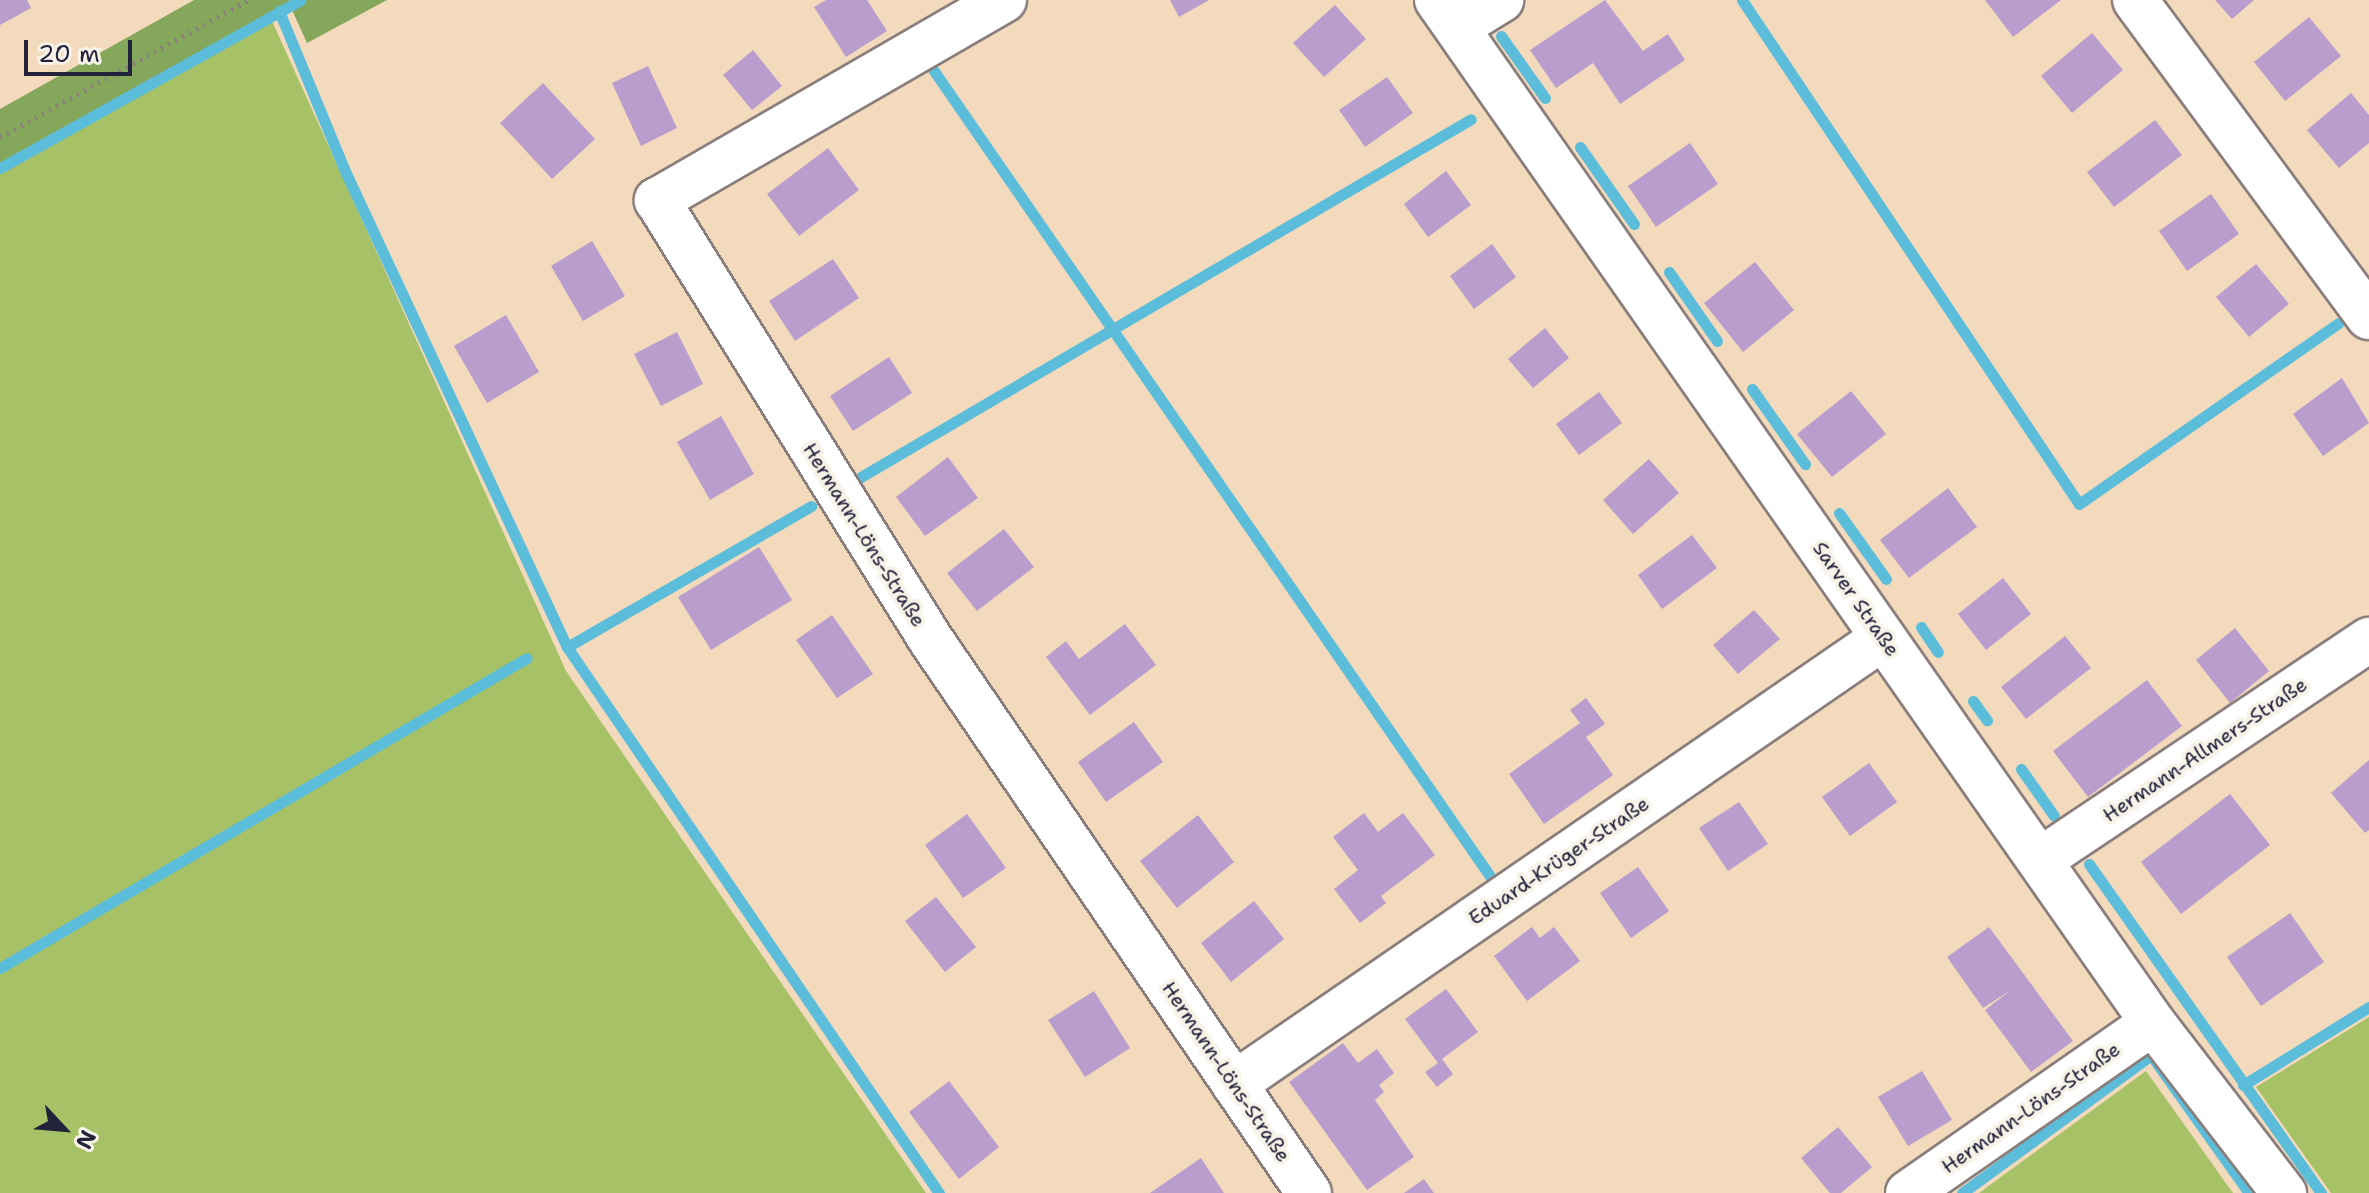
<!DOCTYPE html>
<html>
<head>
<meta charset="utf-8">
<style>
	body { margin:0 }
	#map { position:relative; width:2369px; height:1193px; overflow:hidden; background:#f3dabc; font-family:"Shantell Sans",sans-serif }
	div>[style] { position:absolute }
	.green>* { inset:0; background:#a7c166 }
	.forest>* { inset:0; background:#85a75b }
	.stream>* { height:11px; margin:-5.5px; padding:0 5.5px; transform-origin:5.5px; border-radius:5.5px; background:#5cbdda }
	.building>* { inset:0; background:#b89dcd }
	.path>* { height:5px; margin-top:-2.5px; transform-origin:0; background:repeating-linear-gradient(90deg,#8a7e7c 0 2px,transparent 0 8px) }
	.roads { filter:drop-shadow(2px 0 #8a7e7c) drop-shadow(-2px 0 #8a7e7c) drop-shadow(0 2px #8a7e7c) drop-shadow(0 -2px #8a7e7c) }
	.minor>* { height:44px; margin:-22px; padding:0 22px; transform-origin:22px; border-radius:22px; background:#fff }
	span { translate:-50% -50%; white-space:nowrap; text-align:center; line-height:1.15; -webkit-text-stroke:8px #f7f3e8; paint-order:stroke }
	.street-label { font-size:20px; color:#22223b }
	.north { position:absolute; left:24px; top:1089px; width:80px; height:80px; -webkit-text-stroke:6px #f7f3e8; paint-order:stroke; rotate:116deg; font-size:22px; font-weight:700; line-height:32px; text-align:center; color:#22223b }
	.north::after { content:''; display:block; margin:auto; width:28px; height:36px; background:#22223b; clip-path:polygon(50% 0,100% 100%,50% 72%,0 100%) }
	.scale { position:absolute; left:24px; top:40px; width:108px; height:36px; box-sizing:border-box; border:4px solid #22223b; border-top:0; padding-left:10px; font-size:24px; line-height:28px; white-space:nowrap; color:#22223b; -webkit-text-stroke:6px #f7f3e8; paint-order:stroke }
</style>
</head>
<body>
<div id="map">
	<div class="green">
		<i style="clip-path:polygon(272px 21px,566px 671px,926px 1193px,0 1193px,0 175px)"></i>
		<i style="clip-path:polygon(2369px 1017px,2369px 1193px,2331px 1193px,2256px 1087px)"></i>
		<i style="clip-path:polygon(2146px 1071px,2233px 1193px,1979px 1193px)"></i>
	</div>
	<div class="forest">
		<i style="clip-path:polygon(194px 0,387px 0,307px 43px,292px 10px,0 175px,0 109px)"></i>
	</div>
	<div class="stream">
		<i style="left:1742px;top:0;width:606px;rotate:56.23deg"></i>
		<i style="left:2079px;top:504px;width:316px;rotate:-34.9deg"></i>
		<i style="left:279px;top:11px;width:173px;rotate:67.6deg"></i>
		<i style="left:345px;top:171px;width:525px;rotate:65deg"></i>
		<i style="left:567px;top:647px;width:661px;rotate:55.73deg"></i>
		<i style="left:1501px;top:36px;width:76px;rotate:54.6deg"></i>
		<i style="left:932px;top:68px;width:993px;rotate:55.38deg"></i>
		<i style="left:1580px;top:147px;width:94px;rotate:55deg"></i>
		<i style="left:0;top:168px;width:344px;rotate:-29.2deg"></i>
		<i style="left:1669px;top:272px;width:84px;rotate:55.2deg"></i>
		<i style="left:1752px;top:389px;width:92px;rotate:54.8deg"></i>
		<i style="left:847px;top:485px;width:723px;rotate:-30.39deg"></i>
		<i style="left:1839px;top:513px;width:81px;rotate:54.5deg"></i>
		<i style="left:1921px;top:627px;width:30px;rotate:56deg"></i>
		<i style="left:567px;top:647px;width:282px;rotate:-30deg"></i>
		<i style="left:1973px;top:701px;width:24px;rotate:54deg"></i>
		<i style="left:2021px;top:769px;width:57px;rotate:54.9deg"></i>
		<i style="left:2089px;top:864px;width:403px;rotate:54.8deg"></i>
		<i style="left:0;top:968px;width:611px;rotate:-30.47deg"></i>
		<i style="left:2243px;top:1085px;width:148px;rotate:-31.8deg"></i>
		<i style="left:1962px;top:1193px;width:234px;rotate:-36.1deg"></i>
		<i style="left:2151px;top:1055px;width:169px;rotate:54.6deg"></i>
	</div>
	<div class="building">
		<i style="clip-path:polygon(0 0,27px 0,31px 8px,0 25px)"></i>
		<i style="clip-path:polygon(826px 0,867px 0,887px 31px,846px 57px,814px 7px)"></i>
		<i style="clip-path:polygon(1170px 0,1209px 0,1179px 17px)"></i>
		<i style="clip-path:polygon(1605px 0,1643px 51px,1668px 34px,1685px 60px,1620px 104px,1593px 63px,1556px 88px,1530px 50px)"></i>
		<i style="clip-path:polygon(1985px 0,2061px 0,2013px 37px)"></i>
		<i style="clip-path:polygon(2215px 0,2254px 0,2232px 19px)"></i>
		<i style="clip-path:polygon(1335px 5px,1366px 39px,1324px 77px,1293px 43px)"></i>
		<i style="clip-path:polygon(2309px 17px,2341px 56px,2285px 101px,2254px 62px)"></i>
		<i style="clip-path:polygon(2092px 33px,2123px 70px,2072px 113px,2041px 76px)"></i>
		<i style="clip-path:polygon(753px 50px,782px 86px,752px 110px,723px 75px)"></i>
		<i style="clip-path:polygon(648px 66px,677px 128px,641px 146px,612px 83px)"></i>
		<i style="clip-path:polygon(1387px 77px,1413px 113px,1365px 147px,1339px 110px)"></i>
		<i style="clip-path:polygon(543px 83px,595px 139px,552px 179px,500px 123px)"></i>
		<i style="clip-path:polygon(2351px 93px,2369px 115px,2369px 143px,2339px 168px,2307px 130px)"></i>
		<i style="clip-path:polygon(2155px 120px,2182px 155px,2114px 207px,2087px 172px)"></i>
		<i style="clip-path:polygon(1690px 143px,1718px 184px,1656px 227px,1628px 186px)"></i>
		<i style="clip-path:polygon(828px 148px,859px 190px,799px 236px,767px 194px)"></i>
		<i style="clip-path:polygon(1446px 171px,1471px 205px,1428px 237px,1404px 204px)"></i>
		<i style="clip-path:polygon(2211px 194px,2239px 234px,2187px 271px,2159px 231px)"></i>
		<i style="clip-path:polygon(592px 241px,625px 296px,583px 321px,551px 266px)"></i>
		<i style="clip-path:polygon(1492px 244px,1516px 277px,1474px 309px,1450px 276px)"></i>
		<i style="clip-path:polygon(833px 259px,859px 298px,795px 341px,769px 301px)"></i>
		<i style="clip-path:polygon(1755px 262px,1794px 310px,1743px 352px,1704px 303px)"></i>
		<i style="clip-path:polygon(2256px 264px,2289px 304px,2249px 337px,2216px 297px)"></i>
		<i style="clip-path:polygon(506px 315px,539px 372px,487px 403px,454px 346px)"></i>
		<i style="clip-path:polygon(1545px 328px,1569px 358px,1533px 388px,1508px 359px)"></i>
		<i style="clip-path:polygon(677px 332px,703px 384px,661px 406px,634px 354px)"></i>
		<i style="clip-path:polygon(889px 357px,912px 393px,853px 431px,830px 396px)"></i>
		<i style="clip-path:polygon(2342px 378px,2369px 423px,2323px 456px,2293px 414px)"></i>
		<i style="clip-path:polygon(1851px 391px,1886px 434px,1832px 477px,1797px 434px)"></i>
		<i style="clip-path:polygon(1599px 392px,1622px 423px,1579px 455px,1556px 424px)"></i>
		<i style="clip-path:polygon(721px 416px,754px 474px,710px 500px,677px 442px)"></i>
		<i style="clip-path:polygon(948px 457px,978px 498px,925px 536px,896px 497px)"></i>
		<i style="clip-path:polygon(1649px 459px,1679px 493px,1633px 534px,1603px 500px)"></i>
		<i style="clip-path:polygon(1948px 488px,1977px 527px,1909px 578px,1880px 540px)"></i>
		<i style="clip-path:polygon(1004px 529px,1034px 567px,977px 611px,947px 573px)"></i>
		<i style="clip-path:polygon(1692px 535px,1717px 568px,1662px 609px,1638px 575px)"></i>
		<i style="clip-path:polygon(759px 547px,792px 600px,711px 650px,678px 597px)"></i>
		<i style="clip-path:polygon(2003px 578px,2031px 614px,1986px 650px,1958px 614px)"></i>
		<i style="clip-path:polygon(1754px 610px,1780px 639px,1738px 674px,1713px 645px)"></i>
		<i style="clip-path:polygon(832px 615px,873px 674px,837px 698px,796px 640px)"></i>
		<i style="clip-path:polygon(1125px 624px,1156px 665px,1090px 715px,1046px 657px,1066px 641px,1079px 659px)"></i>
		<i style="clip-path:polygon(2235px 628px,2269px 671px,2230px 703px,2196px 660px)"></i>
		<i style="clip-path:polygon(2065px 636px,2091px 668px,2026px 719px,2001px 687px)"></i>
		<i style="clip-path:polygon(2147px 680px,2182px 726px,2088px 797px,2053px 751px)"></i>
		<i style="clip-path:polygon(1586px 698px,1605px 724px,1586px 737px,1613px 775px,1544px 824px,1509px 774px,1580px 723px,1570px 710px)"></i>
		<i style="clip-path:polygon(1134px 722px,1163px 762px,1106px 802px,1078px 762px)"></i>
		<i style="clip-path:polygon(2369px 760px,2369px 830px,2365px 833px,2331px 793px)"></i>
		<i style="clip-path:polygon(1869px 763px,1897px 802px,1850px 836px,1822px 797px)"></i>
		<i style="clip-path:polygon(2230px 794px,2270px 845px,2181px 914px,2141px 862px)"></i>
		<i style="clip-path:polygon(1739px 802px,1768px 844px,1728px 871px,1699px 828px)"></i>
		<i style="clip-path:polygon(1364px 813px,1378px 832px,1403px 813px,1435px 855px,1381px 896px,1386px 903px,1360px 923px,1334px 889px,1358px 870px,1333px 837px)"></i>
		<i style="clip-path:polygon(967px 814px,1006px 868px,963px 898px,925px 845px)"></i>
		<i style="clip-path:polygon(1198px 815px,1234px 862px,1177px 908px,1140px 861px)"></i>
		<i style="clip-path:polygon(1638px 867px,1669px 911px,1631px 938px,1600px 893px)"></i>
		<i style="clip-path:polygon(936px 897px,976px 947px,945px 972px,905px 921px)"></i>
		<i style="clip-path:polygon(1254px 901px,1284px 939px,1231px 982px,1201px 943px)"></i>
		<i style="clip-path:polygon(2290px 913px,2324px 962px,2261px 1006px,2227px 957px)"></i>
		<i style="clip-path:polygon(1532px 927px,1540px 938px,1554px 927px,1580px 961px,1527px 1001px,1494px 956px)"></i>
		<i style="clip-path:polygon(1989px 927px,2073px 1041px,2031px 1072px,1985px 1010px,2011px 990px,1983px 1008px,1947px 957px)"></i>
		<i style="clip-path:polygon(1446px 989px,1478px 1032px,1442px 1059px,1453px 1074px,1437px 1087px,1425px 1072px,1438px 1063px,1405px 1019px)"></i>
		<i style="clip-path:polygon(1094px 991px,1130px 1048px,1085px 1077px,1048px 1020px)"></i>
		<i style="clip-path:polygon(1343px 1043px,1358px 1063px,1377px 1049px,1394px 1073px,1379px 1085px,1384px 1092px,1375px 1100px,1414px 1157px,1367px 1190px,1289px 1082px)"></i>
		<i style="clip-path:polygon(1922px 1071px,1952px 1120px,1908px 1146px,1878px 1097px)"></i>
		<i style="clip-path:polygon(949px 1081px,999px 1147px,959px 1179px,909px 1112px)"></i>
		<i style="clip-path:polygon(1838px 1127px,1872px 1167px,1841px 1193px,1830px 1193px,1801px 1158px)"></i>
		<i style="clip-path:polygon(1201px 1158px,1224px 1193px,1150px 1193px)"></i>
		<i style="clip-path:polygon(1424px 1179px,1434px 1193px,1404px 1193px)"></i>
	</div>
	<div class="path">
		<i style="left:0;top:137px;width:283px;rotate:-28.9deg"></i>
	</div>
	<div class="roads">
		<div class="minor">
			<i style="left:1004px;top:0;width:401px;rotate:150deg"></i>
			<i style="left:657px;top:200px;width:518px;rotate:58.09deg"></i>
			<i style="left:931px;top:640px;width:670px;rotate:55.65deg"></i>
			<i style="left:1437px;top:0;width:1249px;rotate:55.01deg"></i>
			<i style="left:2153px;top:1023px;width:215px;rotate:52.4deg"></i>
			<i style="left:2135px;top:0;width:394px;rotate:53.6deg"></i>
			<i style="left:1457px;top:27px;width:52px;rotate:-31.5deg"></i>
			<i style="left:2040px;top:860px;width:396px;rotate:-33.8deg"></i>
			<i style="left:1234px;top:1084px;width:787px;rotate:-34.5deg"></i>
			<i style="left:1908px;top:1193px;width:298px;rotate:-34.8deg"></i>
		</div>
	</div>
	<div class="street-label">
		<span style="left:864px;top:535px;rotate:58deg">Hermann-Löns-Straße</span>
		<span style="left:1856px;top:599px;rotate:55deg">Sarver Straße</span>
		<span style="left:2205px;top:750px;rotate:-34deg">Hermann-Allmers-Straße</span>
		<span style="left:1559px;top:861px;rotate:-34deg">Eduard-Krüger-Straße</span>
		<span style="left:1226px;top:1072px;rotate:56deg">Hermann-Löns-Straße</span>
		<span style="left:2031px;top:1108px;rotate:-35deg">Hermann-Löns-Straße</span>
	</div>
	<div class="north">N</div>
	<div class="scale">20 m</div>
</div>
</body>
</html>
